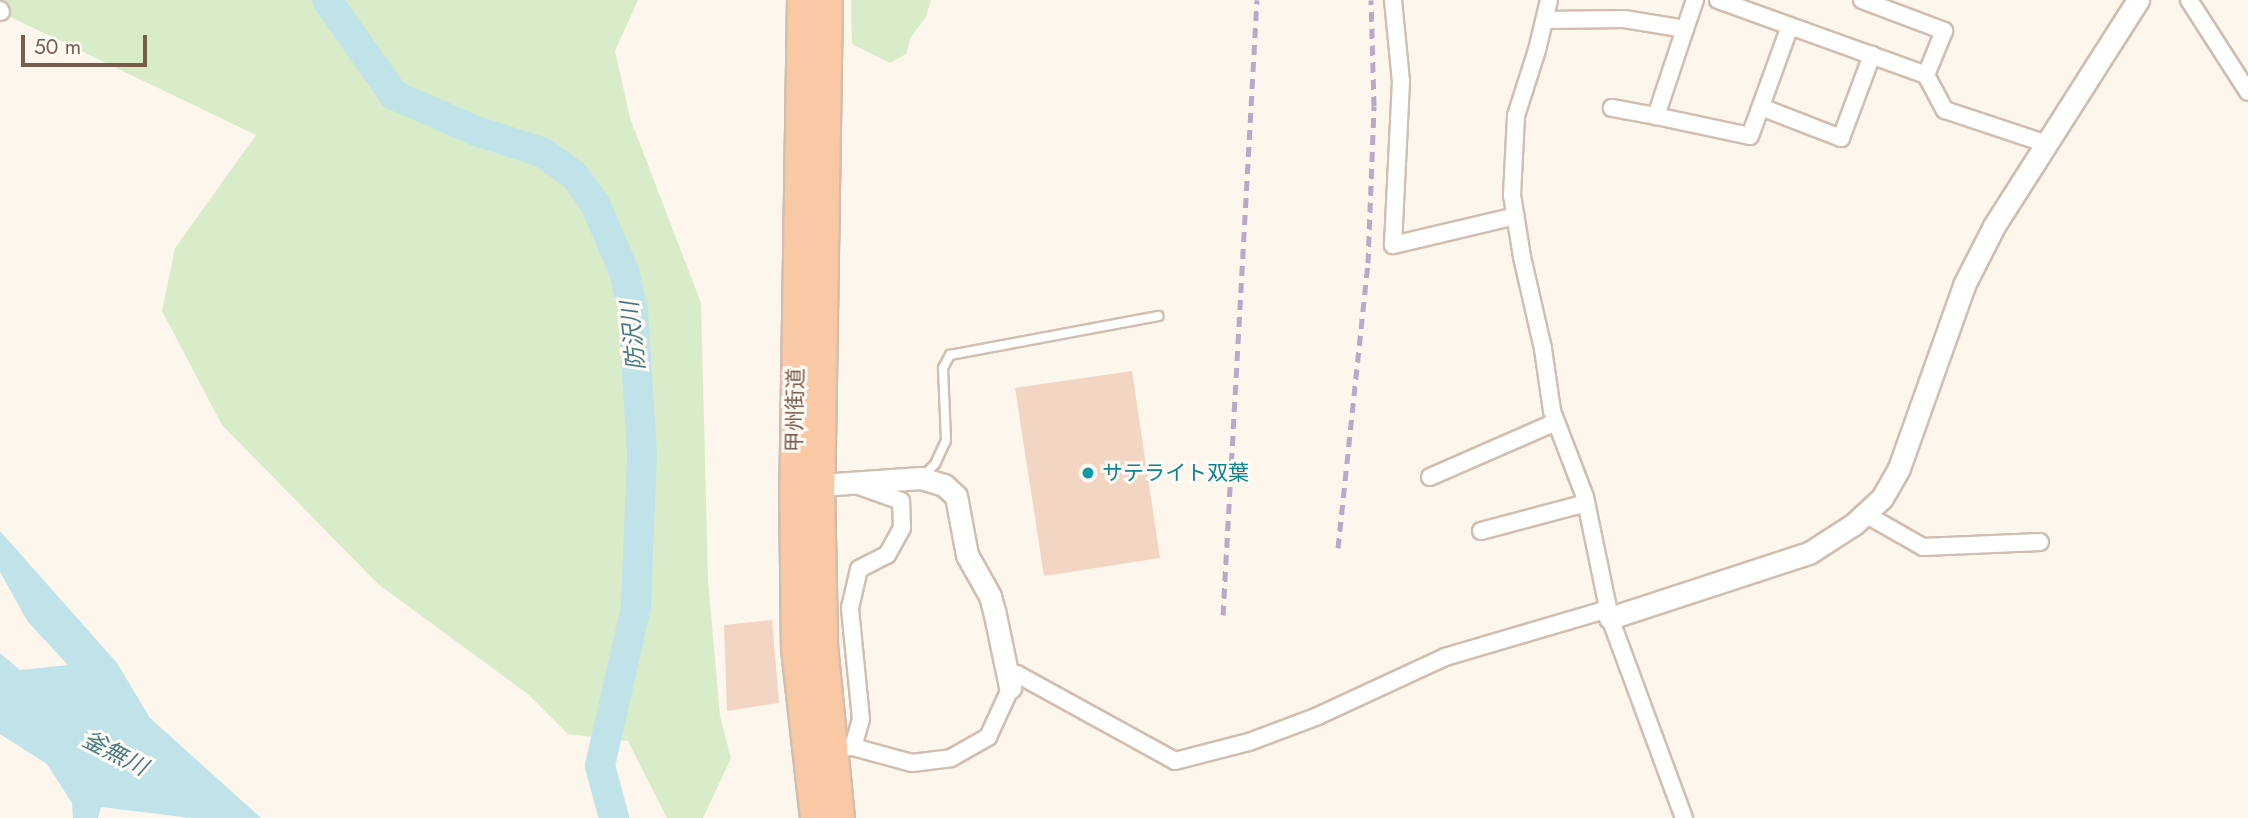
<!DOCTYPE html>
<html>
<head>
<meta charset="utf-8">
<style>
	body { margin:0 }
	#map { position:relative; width:2248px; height:818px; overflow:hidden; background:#fdf6ec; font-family:Jost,"Noto Sans JP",sans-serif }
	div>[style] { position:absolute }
	.green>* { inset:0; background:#d8ecc9 }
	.water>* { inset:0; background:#bfe3e8 }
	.river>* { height:30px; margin:-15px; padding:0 15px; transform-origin:15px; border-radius:15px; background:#bfe3e8 }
	.building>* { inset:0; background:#f3d5c3 }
	.roads { filter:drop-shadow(2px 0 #d1beb0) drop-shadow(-2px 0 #d1beb0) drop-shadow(0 2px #d1beb0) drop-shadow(0 -2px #d1beb0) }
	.service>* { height:8px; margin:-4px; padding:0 4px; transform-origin:4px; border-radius:4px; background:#fff }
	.minor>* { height:16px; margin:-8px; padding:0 8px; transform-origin:8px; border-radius:8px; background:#fff }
	.tertiary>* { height:21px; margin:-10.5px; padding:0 10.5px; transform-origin:10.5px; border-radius:10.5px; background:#fff }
	.trunk>* { height:28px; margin:-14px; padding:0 14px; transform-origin:14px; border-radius:14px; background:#f9c8a4 }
	.rail>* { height:5px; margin-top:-2.5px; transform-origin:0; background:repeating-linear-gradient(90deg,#b9a8c9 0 10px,transparent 0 17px) }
	.dots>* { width:19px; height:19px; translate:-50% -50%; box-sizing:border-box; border:4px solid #fffaf3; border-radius:50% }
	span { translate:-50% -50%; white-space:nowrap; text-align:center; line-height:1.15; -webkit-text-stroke:6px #fffaf3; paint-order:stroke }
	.street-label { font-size:21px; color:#7a5c4d }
	.culture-label { font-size:21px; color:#0d838f }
	.left { translate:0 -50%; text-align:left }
	.water-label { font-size:23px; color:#437c86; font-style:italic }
	.scale { position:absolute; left:21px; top:35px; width:126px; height:32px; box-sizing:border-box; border:4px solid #7a5c4d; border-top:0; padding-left:9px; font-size:21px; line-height:24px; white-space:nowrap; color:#7a5c4d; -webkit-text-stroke:5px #fffaf3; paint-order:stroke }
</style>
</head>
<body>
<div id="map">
	<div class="green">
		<i style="clip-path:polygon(0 0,638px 0,615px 51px,630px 118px,701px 303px,708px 581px,720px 716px,731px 758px,703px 818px,667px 818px,628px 741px,568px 734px,529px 695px,378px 584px,222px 425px,162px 311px,175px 248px,256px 135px,0 12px)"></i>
		<i style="clip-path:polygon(851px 0,931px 0,926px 17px,911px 37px,906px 54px,890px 63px,852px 44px)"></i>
	</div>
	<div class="water">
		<i style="clip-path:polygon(0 531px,117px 663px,150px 718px,261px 818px,191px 818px,101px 807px,98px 818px,73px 818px,72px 803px,47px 764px,0 734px,0 653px,20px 670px,68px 665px,28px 622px,0 572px)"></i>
	</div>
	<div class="river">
		<i style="left:327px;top:0;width:116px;rotate:54.8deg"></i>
		<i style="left:394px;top:95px;width:90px;rotate:23.7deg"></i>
		<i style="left:476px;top:131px;width:69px;rotate:17.7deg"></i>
		<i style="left:542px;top:152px;width:41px;rotate:36deg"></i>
		<i style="left:575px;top:176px;width:34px;rotate:54deg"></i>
		<i style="left:595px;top:204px;width:73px;rotate:66.6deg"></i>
		<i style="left:624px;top:271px;width:41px;rotate:77.3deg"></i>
		<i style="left:633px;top:311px;width:144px;rotate:86.4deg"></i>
		<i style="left:642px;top:455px;width:152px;rotate:92.3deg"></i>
		<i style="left:636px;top:607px;width:163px;rotate:102.8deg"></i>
		<i style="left:600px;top:766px;width:54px;rotate:74.9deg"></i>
	</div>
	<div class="building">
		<i style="clip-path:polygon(1132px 371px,1160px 558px,1044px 576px,1015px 388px)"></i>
		<i style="clip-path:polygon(772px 620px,779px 703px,727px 711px,724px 625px)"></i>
	</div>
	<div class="roads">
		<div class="service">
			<i style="left:923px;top:476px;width:17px;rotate:-45deg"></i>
			<i style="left:935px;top:464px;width:26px;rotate:-65deg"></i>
			<i style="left:946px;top:440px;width:72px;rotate:-92.4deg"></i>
			<i style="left:943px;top:368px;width:15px;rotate:-62deg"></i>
			<i style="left:950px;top:355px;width:212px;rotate:-10.6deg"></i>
		</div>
		<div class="minor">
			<i style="left:1393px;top:0;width:81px;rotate:84.4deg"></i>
			<i style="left:1401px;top:81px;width:164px;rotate:92.8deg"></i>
			<i style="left:1393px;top:245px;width:126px;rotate:-13.3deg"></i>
			<i style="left:1549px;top:0;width:51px;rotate:103.5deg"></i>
			<i style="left:1537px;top:50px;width:69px;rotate:107.7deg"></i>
			<i style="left:1516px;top:116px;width:79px;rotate:92.9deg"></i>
			<i style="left:1512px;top:195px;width:63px;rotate:80.8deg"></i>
			<i style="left:1522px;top:257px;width:94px;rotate:77.1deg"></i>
			<i style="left:1543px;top:349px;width:63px;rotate:81.7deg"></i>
			<i style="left:1552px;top:411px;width:92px;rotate:69deg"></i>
			<i style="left:1585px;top:497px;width:124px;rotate:78.3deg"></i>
			<i style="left:1610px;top:618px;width:213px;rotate:69.7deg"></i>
			<i style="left:1718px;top:0;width:221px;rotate:19.8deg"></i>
			<i style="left:1926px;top:75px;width:40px;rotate:62deg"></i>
			<i style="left:1945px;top:110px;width:108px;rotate:18.4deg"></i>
			<i style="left:1862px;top:0;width:88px;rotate:20.7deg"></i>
			<i style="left:1944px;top:31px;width:48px;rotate:112.2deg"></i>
			<i style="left:2189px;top:0;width:109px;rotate:57.3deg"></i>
			<i style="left:0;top:10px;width:2px;rotate:63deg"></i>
			<i style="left:1545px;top:20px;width:79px;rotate:-0.7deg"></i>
			<i style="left:1624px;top:19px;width:62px;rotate:9.3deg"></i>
			<i style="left:1685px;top:29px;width:92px;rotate:108.4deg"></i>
			<i style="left:1656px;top:116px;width:45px;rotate:-169.7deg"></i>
			<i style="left:1685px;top:29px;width:31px;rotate:-71deg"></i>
			<i style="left:1761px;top:107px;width:86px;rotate:21.2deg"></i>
			<i style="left:1841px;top:138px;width:89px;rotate:-69.5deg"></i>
			<i style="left:1656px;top:116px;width:96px;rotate:12deg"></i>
			<i style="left:1750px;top:136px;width:117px;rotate:-70deg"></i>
			<i style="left:1430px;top:477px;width:137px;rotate:-23.6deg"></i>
			<i style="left:1865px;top:514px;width:67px;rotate:29.6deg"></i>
			<i style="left:1923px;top:547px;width:117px;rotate:-2.4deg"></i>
			<i style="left:1481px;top:531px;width:109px;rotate:-14.9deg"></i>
			<i style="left:853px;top:747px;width:29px;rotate:-74deg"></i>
			<i style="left:861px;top:719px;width:112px;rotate:-95.7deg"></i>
			<i style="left:850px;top:608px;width:40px;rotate:-77deg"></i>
			<i style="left:859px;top:569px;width:31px;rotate:-27deg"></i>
			<i style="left:887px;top:555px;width:31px;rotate:-61deg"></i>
			<i style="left:902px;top:528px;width:27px;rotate:-92deg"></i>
			<i style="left:901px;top:501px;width:48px;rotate:-160.4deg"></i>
			<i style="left:832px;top:748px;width:21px;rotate:-3deg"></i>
			<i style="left:853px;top:747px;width:61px;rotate:15.2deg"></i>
			<i style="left:912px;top:763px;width:39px;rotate:-7deg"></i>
			<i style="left:951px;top:758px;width:43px;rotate:-29.6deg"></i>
			<i style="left:988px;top:737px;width:69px;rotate:-65.3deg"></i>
			<i style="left:1017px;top:674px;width:180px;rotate:28.8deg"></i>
			<i style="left:1175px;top:761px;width:76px;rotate:-14.4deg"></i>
			<i style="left:1249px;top:742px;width:74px;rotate:-20.6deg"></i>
			<i style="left:1318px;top:716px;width:140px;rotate:-24.9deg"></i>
			<i style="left:1445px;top:657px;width:170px;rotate:-16.4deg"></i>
		</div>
		<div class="tertiary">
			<i style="left:806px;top:486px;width:115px;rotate:-4deg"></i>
			<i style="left:921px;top:478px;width:24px;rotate:17deg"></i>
			<i style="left:944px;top:485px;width:16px;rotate:43deg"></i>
			<i style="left:956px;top:496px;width:60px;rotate:79.4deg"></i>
			<i style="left:967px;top:555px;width:47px;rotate:60.7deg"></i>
			<i style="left:990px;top:596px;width:20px;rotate:75deg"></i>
			<i style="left:995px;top:615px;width:74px;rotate:78.2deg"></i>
			<i style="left:1610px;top:618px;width:209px;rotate:-18.1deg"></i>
			<i style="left:1809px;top:553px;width:54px;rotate:-32.8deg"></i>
			<i style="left:1854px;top:524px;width:38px;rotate:-43deg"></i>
			<i style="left:1882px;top:498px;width:34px;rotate:-60deg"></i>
			<i style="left:1899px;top:468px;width:194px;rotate:-70.4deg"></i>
			<i style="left:1964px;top:285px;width:66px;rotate:-63deg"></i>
			<i style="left:1994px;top:226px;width:268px;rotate:-57.5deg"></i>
		</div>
		<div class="trunk">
			<i style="left:802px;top:0;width:487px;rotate:90.9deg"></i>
			<i style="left:794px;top:487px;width:162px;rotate:89.3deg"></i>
			<i style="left:796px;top:649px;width:170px;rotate:83.6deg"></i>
			<i style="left:828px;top:0;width:483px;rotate:90.9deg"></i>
			<i style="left:820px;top:483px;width:162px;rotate:88.9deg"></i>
			<i style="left:823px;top:645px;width:174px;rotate:84.4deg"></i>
		</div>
	</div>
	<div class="rail">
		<i style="left:1338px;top:548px;width:287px;rotate:-84deg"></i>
		<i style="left:1368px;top:263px;width:157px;rotate:-87.8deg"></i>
		<i style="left:1374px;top:106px;width:106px;rotate:-91.6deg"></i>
		<i style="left:1223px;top:615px;width:616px;rotate:-86.84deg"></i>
	</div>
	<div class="dots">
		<i style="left:1088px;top:473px;background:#0f9aa8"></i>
	</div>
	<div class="street-label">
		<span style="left:795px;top:410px;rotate:-89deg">甲州街道</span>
	</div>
	<div class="culture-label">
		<span class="left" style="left:1102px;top:473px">サテライト双葉</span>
	</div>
	<div class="water-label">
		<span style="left:633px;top:336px;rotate:-96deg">防沢川</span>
		<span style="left:115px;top:753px;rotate:27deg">釜無川</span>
	</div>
	<div class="scale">50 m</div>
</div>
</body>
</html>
